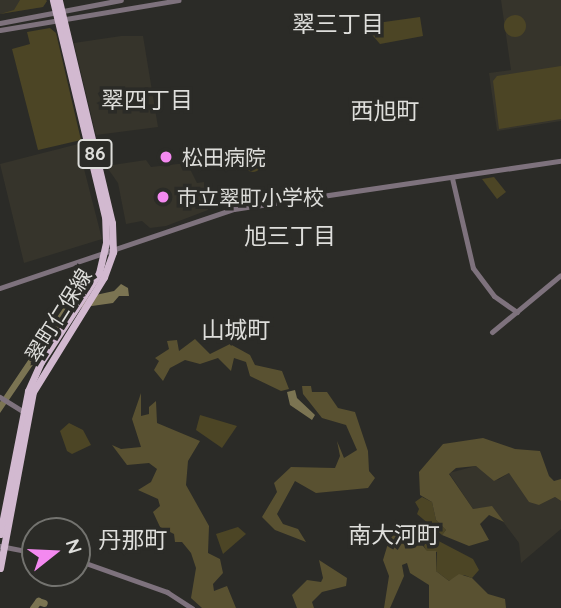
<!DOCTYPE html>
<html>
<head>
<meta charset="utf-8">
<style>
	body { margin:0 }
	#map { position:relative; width:561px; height:608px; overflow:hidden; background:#2b2b27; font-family:Quicksand,"Noto Sans JP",sans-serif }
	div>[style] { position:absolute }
	.built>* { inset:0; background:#36342b }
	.green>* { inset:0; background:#4c4525 }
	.round { border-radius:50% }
	.forest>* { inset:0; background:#595131 }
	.water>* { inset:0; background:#7b7452 }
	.river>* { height:7px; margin:-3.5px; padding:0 3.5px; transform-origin:3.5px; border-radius:3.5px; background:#7b7452 }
	.minor>* { height:5px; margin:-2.5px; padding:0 2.5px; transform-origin:2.5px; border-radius:2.5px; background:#7e727d }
	.major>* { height:7px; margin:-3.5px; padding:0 3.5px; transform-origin:3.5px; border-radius:3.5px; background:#d2b9d0 }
	.dots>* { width:19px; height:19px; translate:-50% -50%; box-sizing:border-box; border:4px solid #2b2b27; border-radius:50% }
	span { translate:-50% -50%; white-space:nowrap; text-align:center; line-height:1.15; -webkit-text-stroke:7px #2b2b27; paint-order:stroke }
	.shield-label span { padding:2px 5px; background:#2b2b27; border:2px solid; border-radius:5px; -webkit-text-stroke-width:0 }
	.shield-label { font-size:19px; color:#dededb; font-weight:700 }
	.poi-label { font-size:21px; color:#dededb }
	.left { translate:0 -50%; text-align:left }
	.street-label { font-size:21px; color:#dededb }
	.neighbourhood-label { font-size:23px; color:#dededb }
	.north { position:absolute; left:21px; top:517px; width:70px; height:70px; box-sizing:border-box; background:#2b2b27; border:2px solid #73736f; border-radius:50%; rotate:72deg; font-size:19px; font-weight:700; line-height:28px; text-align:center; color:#dededb }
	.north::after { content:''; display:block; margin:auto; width:24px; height:32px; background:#f489f0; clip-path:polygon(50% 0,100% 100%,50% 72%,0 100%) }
</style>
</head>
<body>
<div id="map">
	<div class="built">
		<i style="clip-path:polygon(0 0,46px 0,47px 1px,43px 7px,0 14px)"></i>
		<i style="clip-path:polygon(501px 0,561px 0,561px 121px,497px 131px,489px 73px,511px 70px)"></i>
		<i style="clip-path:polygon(121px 36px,143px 36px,158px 127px,96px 135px,74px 43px)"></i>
		<i style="clip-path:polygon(82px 143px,86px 159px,82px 161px,102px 239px,24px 263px,0 164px)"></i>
		<i style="clip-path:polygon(146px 160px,151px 167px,187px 163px,197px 183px,204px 182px,208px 210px,166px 226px,150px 228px,142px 221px,126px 224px,118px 183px,106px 166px)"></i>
		<i style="clip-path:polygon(476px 466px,498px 480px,509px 473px,539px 505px,555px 497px,561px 501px,561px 529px,521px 563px,519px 543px,492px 507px,473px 509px,449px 473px)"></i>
	</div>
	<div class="green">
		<i style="clip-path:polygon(20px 0,46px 0,47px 1px,43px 7px,0 14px,14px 10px)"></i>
		<i class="round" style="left:504px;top:15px;width:22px;height:22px"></i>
		<i style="clip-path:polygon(420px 17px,423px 36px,380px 44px,367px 29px,377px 23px)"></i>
		<i style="clip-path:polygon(50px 28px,56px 33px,81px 140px,38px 150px,12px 49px,30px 44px,27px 32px)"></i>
		<i style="clip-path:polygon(561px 66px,561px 119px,499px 129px,493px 81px,497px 76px)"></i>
		<i class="round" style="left:244px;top:154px;width:18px;height:18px"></i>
		<i style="clip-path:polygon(494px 177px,506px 192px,497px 199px,482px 179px)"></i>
		<i style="clip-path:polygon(200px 415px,237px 426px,222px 448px,196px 430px)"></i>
		<i style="clip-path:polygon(69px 423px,83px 430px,91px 445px,72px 454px,67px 451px,60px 431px)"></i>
		<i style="clip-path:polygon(422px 497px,432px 502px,436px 520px,446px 530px,442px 535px,417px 514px,419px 509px,415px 502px)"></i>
		<i style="clip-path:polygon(238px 527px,246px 534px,223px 554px,216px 534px)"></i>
		<i style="clip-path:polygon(429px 536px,473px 559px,479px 570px,472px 578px,464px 575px,449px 581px,436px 571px,437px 552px,427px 552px,424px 546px)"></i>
	</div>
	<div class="forest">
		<i style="clip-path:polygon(195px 339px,210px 354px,230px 344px,250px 355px,255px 365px,282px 371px,289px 389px,281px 391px,250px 376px,246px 362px,234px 358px,231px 371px,218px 358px,200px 364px,185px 360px,170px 368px,163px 381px,154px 370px,159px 361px,155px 358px,169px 349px,167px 341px,177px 340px,179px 351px)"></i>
		<i style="clip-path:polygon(311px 386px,312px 392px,327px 392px,338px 408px,355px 412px,368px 451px,369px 471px,375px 478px,368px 488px,316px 493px,295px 481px,277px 514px,283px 524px,298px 529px,306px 542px,275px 530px,262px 517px,277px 492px,274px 483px,291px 467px,335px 468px,340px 456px,337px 441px,344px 458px,357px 450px,346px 425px,322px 418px,303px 394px,302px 386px)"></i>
		<i style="clip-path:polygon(141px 393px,141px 416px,149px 414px,149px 407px,156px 401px,157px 423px,200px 441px,188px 461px,186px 485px,209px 526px,208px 553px,220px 559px,223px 573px,213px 584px,214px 591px,227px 586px,236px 608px,202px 608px,191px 598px,196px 568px,191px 553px,182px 542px,175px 542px,174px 534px,160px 527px,153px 512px,160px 506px,158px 499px,138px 490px,151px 482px,157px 469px,149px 463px,127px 465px,112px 445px,121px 449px,141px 447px,132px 419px)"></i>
		<i style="clip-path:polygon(483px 438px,515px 449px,540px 451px,549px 476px,554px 481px,561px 479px,561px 501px,555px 497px,539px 505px,529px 502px,509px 473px,494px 481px,476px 466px,456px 468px,449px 474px,473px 509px,492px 506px,504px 522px,489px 515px,480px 524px,489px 540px,469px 546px,442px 535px,446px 530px,436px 520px,432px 502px,420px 495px,419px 472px,443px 444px)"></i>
		<i style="clip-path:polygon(405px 523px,427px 551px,436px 551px,436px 571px,449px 581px,459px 574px,472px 578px,488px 594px,505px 599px,506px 608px,429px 608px,429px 585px,410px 573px,407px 563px,402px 565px,404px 576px,390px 608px,384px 608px,389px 576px,383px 560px,389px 540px)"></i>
		<i style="clip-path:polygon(319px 560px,347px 578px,346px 586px,322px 592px,312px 602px,314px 608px,297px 608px,292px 595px,307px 580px,321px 582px,323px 578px)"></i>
	</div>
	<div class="water">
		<i style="clip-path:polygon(121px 284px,128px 288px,129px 296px,119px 296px,113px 303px,71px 309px,0 413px,0 402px,68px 301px,114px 291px)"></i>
		<i style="clip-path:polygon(295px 390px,297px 398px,315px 415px,312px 420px,290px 405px,287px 392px)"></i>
	</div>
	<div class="river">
		<i style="left:33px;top:608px;width:9px;rotate:-54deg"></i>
		<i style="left:38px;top:601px;width:6px;rotate:18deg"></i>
	</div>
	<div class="minor">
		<i style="left:0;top:23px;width:123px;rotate:-10.8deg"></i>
		<i style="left:0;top:30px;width:181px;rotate:-9.5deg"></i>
		<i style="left:452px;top:178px;width:92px;rotate:76.9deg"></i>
		<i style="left:473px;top:268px;width:35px;rotate:53deg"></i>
		<i style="left:494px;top:296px;width:28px;rotate:35deg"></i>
		<i style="left:0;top:288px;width:247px;rotate:-18.7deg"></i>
		<i style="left:234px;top:209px;width:331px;rotate:-8.4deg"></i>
		<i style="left:492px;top:332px;width:89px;rotate:-39.6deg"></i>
		<i style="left:0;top:397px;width:28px;rotate:32deg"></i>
		<i style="left:0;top:546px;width:36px;rotate:11deg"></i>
		<i style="left:77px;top:560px;width:96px;rotate:19.6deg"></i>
		<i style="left:167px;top:592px;width:30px;rotate:33deg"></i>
	</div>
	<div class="major">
		<i style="left:0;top:534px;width:146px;rotate:-78.9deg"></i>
		<i style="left:28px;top:391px;width:32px;rotate:-66deg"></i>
		<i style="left:41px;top:362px;width:106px;rotate:-56.9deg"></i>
		<i style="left:99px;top:273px;width:32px;rotate:-77deg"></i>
		<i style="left:106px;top:242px;width:25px;rotate:-92deg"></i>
		<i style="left:105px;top:217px;width:223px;rotate:-103.5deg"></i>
		<i style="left:0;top:568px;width:179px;rotate:-79.4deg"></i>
		<i style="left:33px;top:392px;width:135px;rotate:-58.3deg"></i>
		<i style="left:104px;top:277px;width:27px;rotate:-70deg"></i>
		<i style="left:113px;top:252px;width:29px;rotate:-92deg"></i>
		<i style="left:112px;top:223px;width:229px;rotate:-103.4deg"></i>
	</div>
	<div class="dots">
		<i style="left:166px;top:157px;background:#f489f0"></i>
		<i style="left:163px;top:197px;background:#f489f0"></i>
	</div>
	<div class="shield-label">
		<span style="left:95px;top:154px">86</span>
	</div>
	<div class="poi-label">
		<span class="left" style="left:182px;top:157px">松田病院</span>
		<span class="left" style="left:177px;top:197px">市立翠町小学校</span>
	</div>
	<div class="street-label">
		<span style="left:58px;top:315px;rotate:-58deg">翠町仁保線</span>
	</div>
	<div class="neighbourhood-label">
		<span style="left:338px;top:24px">翠三丁目</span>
		<span style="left:147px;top:100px">翠四丁目</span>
		<span style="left:385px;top:111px">西旭町</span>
		<span style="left:290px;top:236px">旭三丁目</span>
		<span style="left:236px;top:330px">山城町</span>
		<span style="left:394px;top:535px">南大河町</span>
		<span style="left:133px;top:540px">丹那町</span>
	</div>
	<div class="north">N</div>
</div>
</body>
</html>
